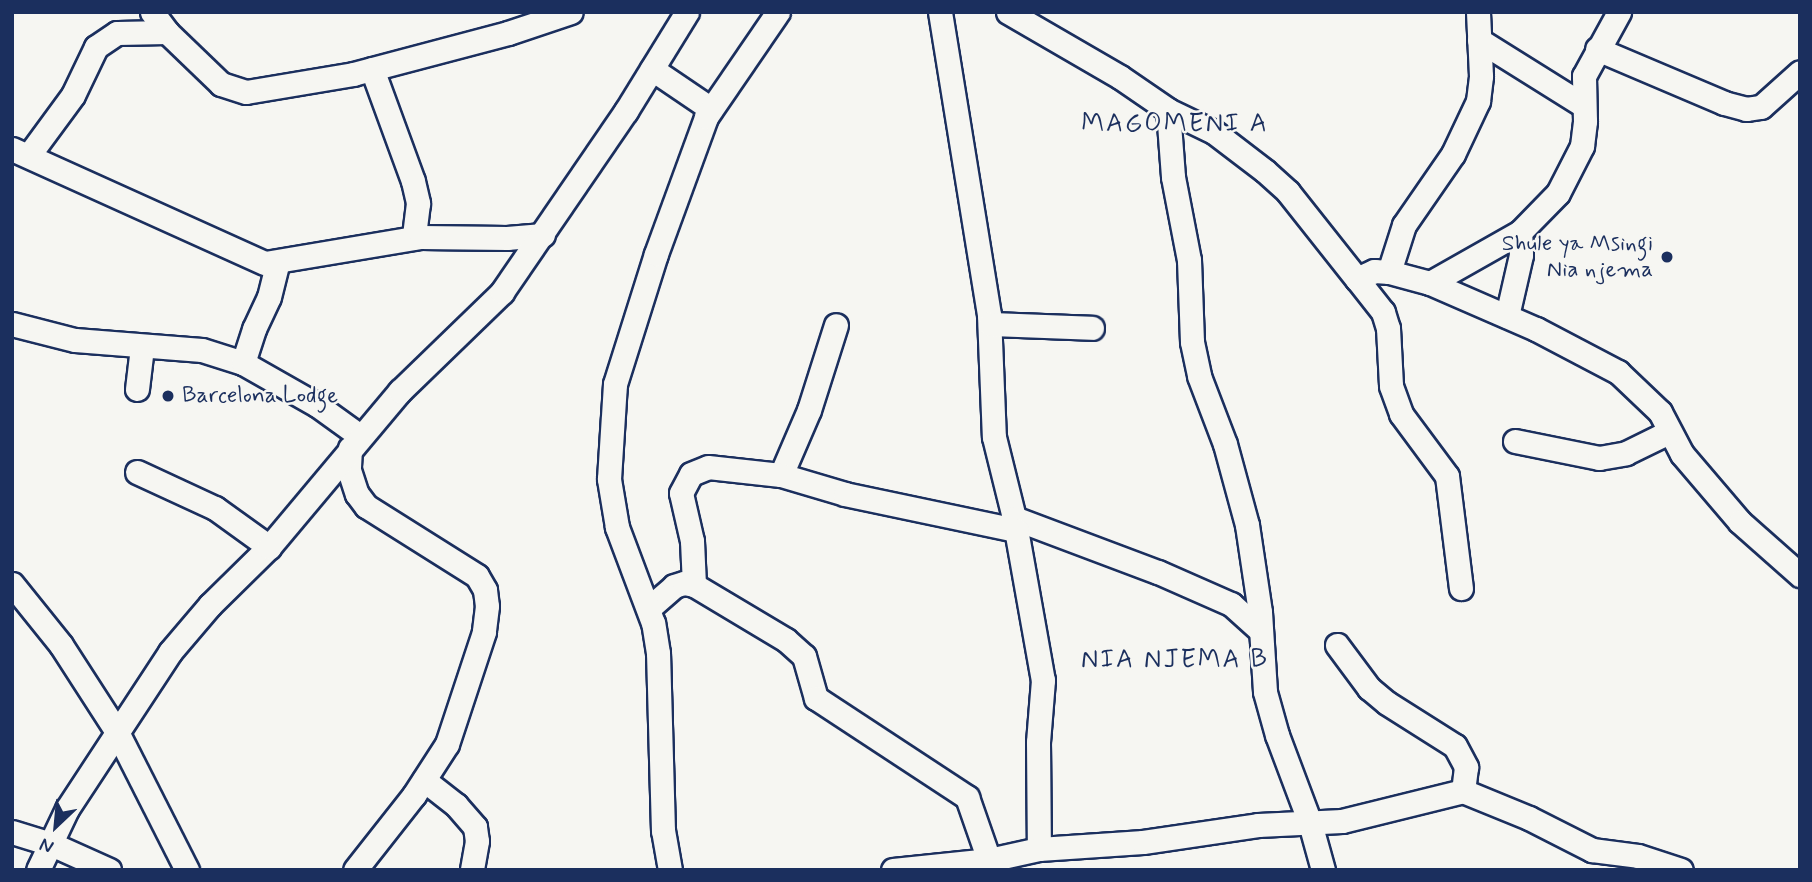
<!DOCTYPE html>
<html>
<head>
<meta charset="utf-8">
<style>
	body { margin:0 }
	#map { position:relative; width:1812px; height:882px; overflow:hidden; background:#f6f6f2; font-family:Mynerve,sans-serif }
	div>[style] { position:absolute }
	.roads { filter:drop-shadow(2px 0 #1b2f5e) drop-shadow(-2px 0 #1b2f5e) drop-shadow(0 2px #1b2f5e) drop-shadow(0 -2px #1b2f5e) }
	.minor>* { height:23px; margin:-11.5px; padding:0 11.5px; transform-origin:11.5px; border-radius:11.5px; background:#f6f6f2 }
	.dots>* { width:19px; height:19px; translate:-50% -50%; box-sizing:border-box; border:4px solid #f6f6f2; border-radius:50% }
	span { translate:-50% -50%; white-space:nowrap; text-align:center; line-height:1.15; -webkit-text-stroke:5px #f6f6f2; paint-order:stroke }
	.poi-label { font-size:23px; color:#1b2f5e }
	.right { translate:-100% -50%; text-align:right }
	.left { translate:0 -50%; text-align:left }
	.quarter-label { font-size:26px; color:#1b2f5e; letter-spacing:2px }
	.frame { position:absolute; inset:0; border:14px solid #1b2f5e; pointer-events:none }
	.north { position:absolute; left:21px; top:791px; width:70px; height:70px; -webkit-text-stroke:5px #f6f6f2; paint-order:stroke; rotate:206deg; font-size:19px; font-weight:700; line-height:28px; text-align:center; color:#1b2f5e }
	.north::after { content:''; display:block; margin:auto; width:24px; height:32px; background:#1b2f5e; clip-path:polygon(50% 0,100% 100%,50% 72%,0 100%) }
</style>
</head>
<body>
<div id="map">
	<div class="roads">
		<div class="minor">
			<i style="left:152px;top:12px;width:25px;rotate:53deg"></i>
			<i style="left:167px;top:32px;width:75px;rotate:43.9deg"></i>
			<i style="left:221px;top:84px;width:26px;rotate:18deg"></i>
			<i style="left:246px;top:92px;width:109px;rotate:-9.5deg"></i>
			<i style="left:353px;top:74px;width:160px;rotate:-14.8deg"></i>
			<i style="left:508px;top:33px;width:66px;rotate:-18.4deg"></i>
			<i style="left:940px;top:12px;width:307px;rotate:80.8deg"></i>
			<i style="left:989px;top:315px;width:122px;rotate:87.7deg"></i>
			<i style="left:994px;top:437px;width:83px;rotate:76.1deg"></i>
			<i style="left:1014px;top:518px;width:165px;rotate:79.9deg"></i>
			<i style="left:1043px;top:680px;width:62px;rotate:94.6deg"></i>
			<i style="left:1038px;top:742px;width:107px;rotate:89.5deg"></i>
			<i style="left:1008px;top:12px;width:129px;rotate:30.1deg"></i>
			<i style="left:1120px;top:77px;width:58px;rotate:34.5deg"></i>
			<i style="left:1168px;top:110px;width:51px;rotate:25.6deg"></i>
			<i style="left:1214px;top:132px;width:64px;rotate:37.4deg"></i>
			<i style="left:1265px;top:171px;width:31px;rotate:42deg"></i>
			<i style="left:1288px;top:192px;width:111px;rotate:51.6deg"></i>
			<i style="left:1357px;top:279px;width:42px;rotate:51.8deg"></i>
			<i style="left:1383px;top:312px;width:17px;rotate:73deg"></i>
			<i style="left:1388px;top:328px;width:58px;rotate:87deg"></i>
			<i style="left:1391px;top:386px;width:30px;rotate:70deg"></i>
			<i style="left:1401px;top:414px;width:77px;rotate:53.4deg"></i>
			<i style="left:1447px;top:476px;width:113px;rotate:82.9deg"></i>
			<i style="left:1479px;top:40px;width:123px;rotate:32deg"></i>
			<i style="left:1597px;top:49px;width:138px;rotate:23deg"></i>
			<i style="left:1724px;top:103px;width:23px;rotate:15deg"></i>
			<i style="left:1746px;top:109px;width:15px;rotate:-8deg"></i>
			<i style="left:1761px;top:107px;width:52px;rotate:-41.9deg"></i>
			<i style="left:372px;top:69px;width:119px;rotate:69.9deg"></i>
			<i style="left:413px;top:181px;width:23px;rotate:77deg"></i>
			<i style="left:418px;top:203px;width:35px;rotate:97deg"></i>
			<i style="left:652px;top:69px;width:71px;rotate:34.1deg"></i>
			<i style="left:1168px;top:110px;width:67px;rotate:85.7deg"></i>
			<i style="left:1173px;top:177px;width:85px;rotate:79.1deg"></i>
			<i style="left:1189px;top:260px;width:82px;rotate:87.9deg"></i>
			<i style="left:1192px;top:342px;width:35px;rotate:78deg"></i>
			<i style="left:1199px;top:376px;width:73px;rotate:69.1deg"></i>
			<i style="left:1225px;top:444px;width:84px;rotate:74.8deg"></i>
			<i style="left:1247px;top:525px;width:88px;rotate:81.5deg"></i>
			<i style="left:1260px;top:612px;width:80px;rotate:86.4deg"></i>
			<i style="left:1265px;top:692px;width:45px;rotate:74.4deg"></i>
			<i style="left:1277px;top:735px;width:94px;rotate:69.4deg"></i>
			<i style="left:1310px;top:823px;width:49px;rotate:74.5deg"></i>
			<i style="left:12px;top:149px;width:277px;rotate:24.3deg"></i>
			<i style="left:265px;top:263px;width:158px;rotate:-9.5deg"></i>
			<i style="left:421px;top:237px;width:86px;rotate:0.7deg"></i>
			<i style="left:507px;top:238px;width:36px;rotate:-5deg"></i>
			<i style="left:29px;top:155px;width:74px;rotate:-53.7deg"></i>
			<i style="left:73px;top:95px;width:53px;rotate:-64.4deg"></i>
			<i style="left:96px;top:47px;width:25px;rotate:-34deg"></i>
			<i style="left:117px;top:33px;width:50px;rotate:-1.1deg"></i>
			<i style="left:1389px;top:272px;width:49px;rotate:-72.3deg"></i>
			<i style="left:1404px;top:225px;width:86px;rotate:-55.4deg"></i>
			<i style="left:1453px;top:154px;width:59px;rotate:-64.7deg"></i>
			<i style="left:1478px;top:101px;width:25px;rotate:-83deg"></i>
			<i style="left:1481px;top:76px;width:64px;rotate:-92.7deg"></i>
			<i style="left:1357px;top:279px;width:19px;rotate:-25deg"></i>
			<i style="left:1374px;top:271px;width:15px;rotate:4deg"></i>
			<i style="left:1389px;top:272px;width:42px;rotate:15deg"></i>
			<i style="left:1430px;top:283px;width:116px;rotate:23.5deg"></i>
			<i style="left:1536px;top:329px;width:93px;rotate:27.7deg"></i>
			<i style="left:1618px;top:372px;width:58px;rotate:43.6deg"></i>
			<i style="left:1660px;top:412px;width:47px;rotate:62.4deg"></i>
			<i style="left:1682px;top:454px;width:89px;rotate:49.5deg"></i>
			<i style="left:1740px;top:522px;width:80px;rotate:41.5deg"></i>
			<i style="left:1430px;top:283px;width:103px;rotate:-29.5deg"></i>
			<i style="left:1520px;top:232px;width:54px;rotate:-45.7deg"></i>
			<i style="left:1558px;top:193px;width:53px;rotate:-62.9deg"></i>
			<i style="left:1582px;top:146px;width:25px;rotate:-83deg"></i>
			<i style="left:1585px;top:121px;width:45px;rotate:-91.3deg"></i>
			<i style="left:1584px;top:76px;width:73px;rotate:-61.3deg"></i>
			<i style="left:1507px;top:316px;width:63px;rotate:-77.1deg"></i>
			<i style="left:1521px;top:255px;width:23px;rotate:-92deg"></i>
			<i style="left:12px;top:324px;width:65px;rotate:14.3deg"></i>
			<i style="left:75px;top:340px;width:127px;rotate:4.5deg"></i>
			<i style="left:202px;top:350px;width:43px;rotate:17.6deg"></i>
			<i style="left:243px;top:363px;width:85px;rotate:29.6deg"></i>
			<i style="left:317px;top:405px;width:53px;rotate:35.8deg"></i>
			<i style="left:990px;top:324px;width:102px;rotate:2.2deg"></i>
			<i style="left:243px;top:363px;width:36px;rotate:-72deg"></i>
			<i style="left:254px;top:329px;width:35px;rotate:-65deg"></i>
			<i style="left:269px;top:297px;width:34px;rotate:-76deg"></i>
			<i style="left:137px;top:389px;width:42px;rotate:-83.2deg"></i>
			<i style="left:1515px;top:441px;width:86px;rotate:11.4deg"></i>
			<i style="left:1599px;top:458px;width:27px;rotate:-10deg"></i>
			<i style="left:1626px;top:453px;width:48px;rotate:-26deg"></i>
			<i style="left:350px;top:448px;width:22px;rotate:93deg"></i>
			<i style="left:349px;top:470px;width:25px;rotate:72deg"></i>
			<i style="left:357px;top:494px;width:15px;rotate:53deg"></i>
			<i style="left:366px;top:506px;width:131px;rotate:32.2deg"></i>
			<i style="left:477px;top:576px;width:16px;rotate:60deg"></i>
			<i style="left:485px;top:590px;width:16px;rotate:83deg"></i>
			<i style="left:487px;top:606px;width:26px;rotate:97deg"></i>
			<i style="left:484px;top:632px;width:118px;rotate:108.3deg"></i>
			<i style="left:447px;top:744px;width:61px;rotate:122.9deg"></i>
			<i style="left:414px;top:795px;width:95px;rotate:128.2deg"></i>
			<i style="left:137px;top:472px;width:86px;rotate:24.8deg"></i>
			<i style="left:215px;top:508px;width:67px;rotate:35.8deg"></i>
			<i style="left:781px;top:475px;width:71px;rotate:-66.7deg"></i>
			<i style="left:809px;top:410px;width:89px;rotate:-72.4deg"></i>
			<i style="left:1014px;top:518px;width:154px;rotate:20.6deg"></i>
			<i style="left:1158px;top:572px;width:80px;rotate:23.7deg"></i>
			<i style="left:1231px;top:604px;width:40px;rotate:42deg"></i>
			<i style="left:12px;top:584px;width:78px;rotate:51.2deg"></i>
			<i style="left:61px;top:645px;width:103px;rotate:57.2deg"></i>
			<i style="left:117px;top:732px;width:155px;rotate:63.1deg"></i>
			<i style="left:694px;top:585px;width:44px;rotate:-92.6deg"></i>
			<i style="left:692px;top:541px;width:49px;rotate:-102.9deg"></i>
			<i style="left:681px;top:493px;width:21px;rotate:-62deg"></i>
			<i style="left:691px;top:474px;width:18px;rotate:-22deg"></i>
			<i style="left:708px;top:467px;width:73px;rotate:6.3deg"></i>
			<i style="left:781px;top:475px;width:67px;rotate:16.5deg"></i>
			<i style="left:845px;top:494px;width:175px;rotate:11.9deg"></i>
			<i style="left:649px;top:608px;width:33px;rotate:-41deg"></i>
			<i style="left:674px;top:586px;width:10px;rotate:-17deg"></i>
			<i style="left:684px;top:583px;width:10px;rotate:11deg"></i>
			<i style="left:694px;top:585px;width:107px;rotate:30.9deg"></i>
			<i style="left:786px;top:640px;width:24px;rotate:42deg"></i>
			<i style="left:804px;top:656px;width:44px;rotate:74.1deg"></i>
			<i style="left:816px;top:698px;width:181px;rotate:33.3deg"></i>
			<i style="left:967px;top:797px;width:67px;rotate:70.8deg"></i>
			<i style="left:1337px;top:645px;width:54px;rotate:53.3deg"></i>
			<i style="left:1369px;top:688px;width:23px;rotate:40deg"></i>
			<i style="left:1387px;top:703px;width:80px;rotate:32.3deg"></i>
			<i style="left:1455px;top:746px;width:24px;rotate:62deg"></i>
			<i style="left:1466px;top:767px;width:24px;rotate:97deg"></i>
			<i style="left:424px;top:780px;width:41px;rotate:38deg"></i>
			<i style="left:456px;top:805px;width:29px;rotate:49deg"></i>
			<i style="left:475px;top:827px;width:14px;rotate:82deg"></i>
			<i style="left:477px;top:841px;width:29px;rotate:100deg"></i>
			<i style="left:12px;top:832px;width:39px;rotate:17deg"></i>
			<i style="left:49px;top:843px;width:66px;rotate:24.2deg"></i>
			<i style="left:38px;top:870px;width:68px;rotate:-64.6deg"></i>
			<i style="left:67px;top:809px;width:188px;rotate:-56.7deg"></i>
			<i style="left:170px;top:652px;width:62px;rotate:-49.6deg"></i>
			<i style="left:210px;top:605px;width:83px;rotate:-44.5deg"></i>
			<i style="left:269px;top:547px;width:204px;rotate:-50deg"></i>
			<i style="left:400px;top:391px;width:142px;rotate:-44.1deg"></i>
			<i style="left:502px;top:292px;width:219px;rotate:-55.6deg"></i>
			<i style="left:626px;top:111px;width:116px;rotate:-58.4deg"></i>
			<i style="left:670px;top:870px;width:40px;rotate:-100deg"></i>
			<i style="left:663px;top:831px;width:178px;rotate:-91.6deg"></i>
			<i style="left:658px;top:653px;width:30px;rotate:-99deg"></i>
			<i style="left:653px;top:623px;width:103px;rotate:-110.6deg"></i>
			<i style="left:617px;top:527px;width:49px;rotate:-99.5deg"></i>
			<i style="left:609px;top:479px;width:95px;rotate:-86.4deg"></i>
			<i style="left:615px;top:384px;width:136px;rotate:-72.5deg"></i>
			<i style="left:656px;top:254px;width:146px;rotate:-69.9deg"></i>
			<i style="left:706px;top:117px;width:127px;rotate:-55.6deg"></i>
			<i style="left:893px;top:870px;width:97px;rotate:-5.9deg"></i>
			<i style="left:989px;top:860px;width:51px;rotate:-12.4deg"></i>
			<i style="left:1039px;top:849px;width:104px;rotate:-3.9deg"></i>
			<i style="left:1143px;top:842px;width:116px;rotate:-8.4deg"></i>
			<i style="left:1258px;top:825px;width:84px;rotate:-2.7deg"></i>
			<i style="left:1342px;top:821px;width:125px;rotate:-13.9deg"></i>
			<i style="left:1463px;top:791px;width:71px;rotate:22.2deg"></i>
			<i style="left:1529px;top:818px;width:71px;rotate:26.9deg"></i>
			<i style="left:1592px;top:850px;width:46px;rotate:7.4deg"></i>
			<i style="left:1638px;top:856px;width:45px;rotate:18deg"></i>
		</div>
	</div>
	<div class="dots">
		<i style="left:1667px;top:257px;background:#1b2f5e"></i>
		<i style="left:168px;top:396px;background:#1b2f5e"></i>
	</div>
	<div class="poi-label">
		<span class="right" style="left:1653px;top:257px">Shule ya Msingi<br>Nia njema</span>
		<span class="left" style="left:182px;top:396px">Barcelona Lodge</span>
	</div>
	<div class="quarter-label">
		<span style="left:1175px;top:125px">MAGOMENI A</span>
		<span style="left:1175px;top:661px">NIA NJEMA B</span>
	</div>
	<div class="frame"></div>
	<div class="north">N</div>
</div>
</body>
</html>
